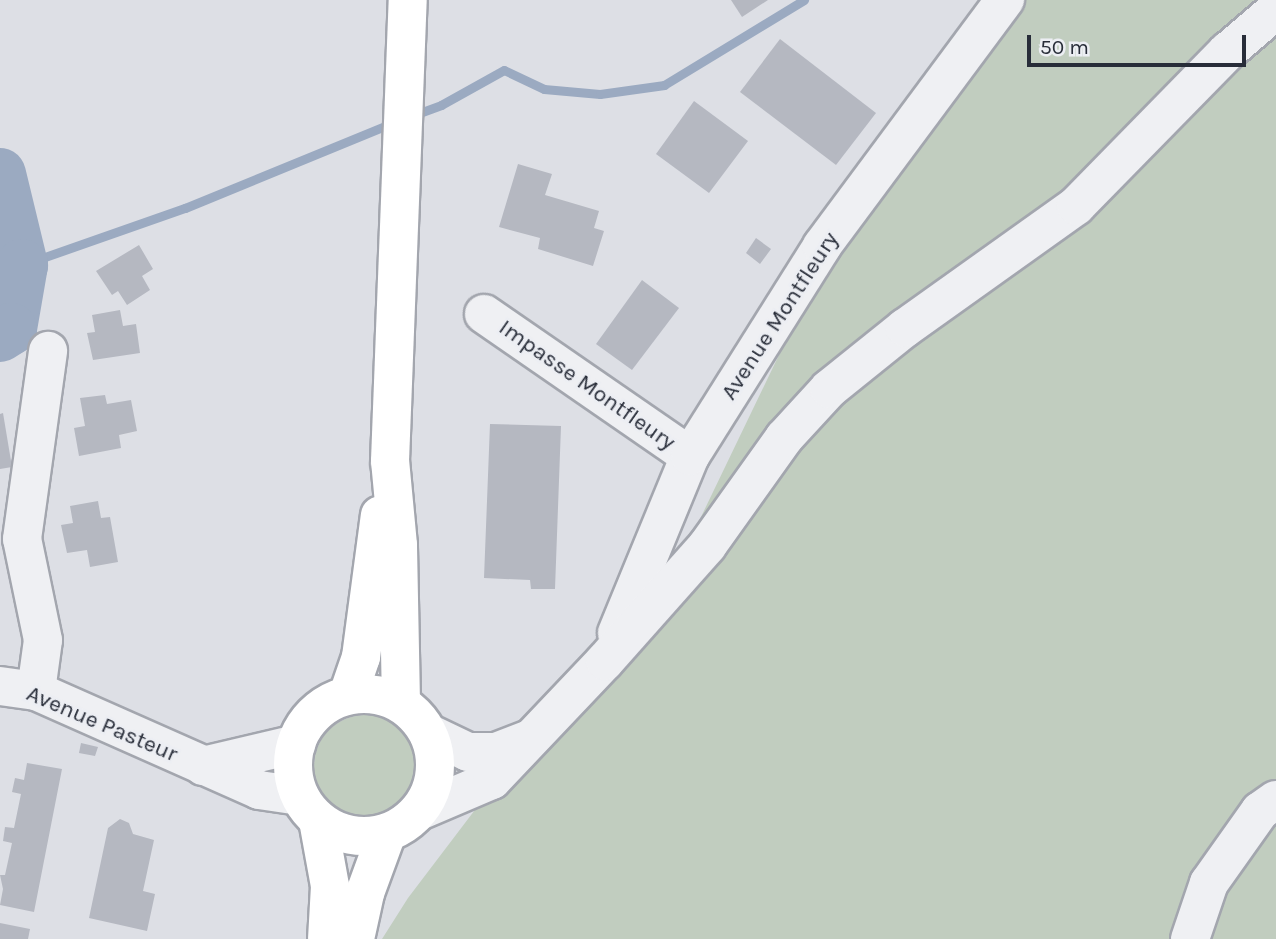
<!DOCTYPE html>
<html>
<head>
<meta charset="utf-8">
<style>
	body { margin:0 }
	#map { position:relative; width:1276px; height:939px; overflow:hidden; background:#dddfe5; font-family:Karla,sans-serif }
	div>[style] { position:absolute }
	.green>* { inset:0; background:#c1cdbf }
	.round { border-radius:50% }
	.stream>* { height:9px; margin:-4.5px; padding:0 4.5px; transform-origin:4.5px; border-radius:4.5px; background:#9baac1 }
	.river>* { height:52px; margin:-26px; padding:0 26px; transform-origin:26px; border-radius:26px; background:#9baac1 }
	.building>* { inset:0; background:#b5b8c1 }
	.roads { filter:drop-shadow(2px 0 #a3a6ae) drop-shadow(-2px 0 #a3a6ae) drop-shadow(0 2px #a3a6ae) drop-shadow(0 -2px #a3a6ae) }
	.minor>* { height:38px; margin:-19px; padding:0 19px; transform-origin:19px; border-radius:19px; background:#eff0f3 }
	.major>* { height:38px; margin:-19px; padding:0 19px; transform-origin:19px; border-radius:19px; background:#fff }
	.major>.ring { margin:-19px; padding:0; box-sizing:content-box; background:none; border:38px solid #fff; border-radius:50% }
	span { translate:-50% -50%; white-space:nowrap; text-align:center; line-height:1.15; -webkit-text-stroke:5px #eceef3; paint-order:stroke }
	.street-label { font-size:23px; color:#282d39 }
	.scale { position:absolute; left:1027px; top:35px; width:219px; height:32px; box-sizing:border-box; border:4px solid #282d39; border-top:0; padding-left:9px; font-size:21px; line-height:24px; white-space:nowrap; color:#282d39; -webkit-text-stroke:5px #eceef3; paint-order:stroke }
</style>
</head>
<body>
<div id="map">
	<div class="green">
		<i style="clip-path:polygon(1016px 0,1276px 0,1276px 939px,382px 939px,408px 898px,487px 794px,636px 652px,816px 278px)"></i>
		<i class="round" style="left:314px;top:715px;width:102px;height:102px"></i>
	</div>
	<div class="stream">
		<i style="left:414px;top:115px;width:29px;rotate:-20deg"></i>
		<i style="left:441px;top:105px;width:72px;rotate:-29.1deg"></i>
		<i style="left:504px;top:70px;width:44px;rotate:25.4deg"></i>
		<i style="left:544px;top:89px;width:56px;rotate:5.1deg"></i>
		<i style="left:600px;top:94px;width:65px;rotate:-8deg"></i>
		<i style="left:664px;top:85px;width:164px;rotate:-31.3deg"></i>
		<i style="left:22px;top:265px;width:173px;rotate:-19.3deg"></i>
		<i style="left:185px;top:208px;width:227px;rotate:-22.3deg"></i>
	</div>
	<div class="river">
		<i style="left:0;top:174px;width:94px;rotate:76.4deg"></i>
		<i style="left:22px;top:265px;width:65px;rotate:99.8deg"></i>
		<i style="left:11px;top:329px;width:13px;rotate:148deg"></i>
	</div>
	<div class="building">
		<i style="clip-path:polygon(731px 0,768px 0,742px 17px)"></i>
		<i style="clip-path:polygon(780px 39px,876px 113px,836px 165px,740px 92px)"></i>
		<i style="clip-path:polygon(694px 101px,748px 141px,709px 193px,656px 154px)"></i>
		<i style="clip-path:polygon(518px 164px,552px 174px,545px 195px,599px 211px,594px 228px,604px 231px,593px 266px,538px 249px,540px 238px,499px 227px)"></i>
		<i style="clip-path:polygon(756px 238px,771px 249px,760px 264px,746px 253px)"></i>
		<i style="clip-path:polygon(139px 245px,153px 269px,142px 276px,150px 290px,127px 305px,118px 291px,112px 295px,96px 271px)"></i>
		<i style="clip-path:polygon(642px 280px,679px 308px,632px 370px,596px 344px)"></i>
		<i style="clip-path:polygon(120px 310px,123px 326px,136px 324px,140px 353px,93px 360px,87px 333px,95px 332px,92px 315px)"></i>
		<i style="clip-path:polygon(105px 395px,107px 404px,131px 400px,137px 431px,119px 435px,121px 448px,79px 456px,74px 428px,85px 426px,80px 398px)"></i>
		<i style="clip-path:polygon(3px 413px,12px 467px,0 469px,0 414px)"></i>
		<i style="clip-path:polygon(490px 424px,561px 426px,555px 589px,531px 589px,530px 580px,484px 578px)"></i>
		<i style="clip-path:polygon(98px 501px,101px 518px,110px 517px,118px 562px,90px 567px,87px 550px,67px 553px,61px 525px,73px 523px,70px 506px)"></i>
		<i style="clip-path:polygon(81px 743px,98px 747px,95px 756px,79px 753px)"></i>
		<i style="clip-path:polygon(27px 763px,62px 769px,34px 912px,0 905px,3px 889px,0 875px,5px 875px,12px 843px,3px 841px,5px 827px,14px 828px,21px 794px,12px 792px,15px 778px,24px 780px)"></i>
		<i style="clip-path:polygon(120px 819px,129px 823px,133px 834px,154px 840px,143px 891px,155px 894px,147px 931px,89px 918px,108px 828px)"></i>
		<i style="clip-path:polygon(0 923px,30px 929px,28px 939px,0 939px)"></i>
	</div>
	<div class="roads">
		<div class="minor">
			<i style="left:484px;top:314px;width:250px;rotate:34.6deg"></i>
			<i style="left:617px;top:633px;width:191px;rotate:-67.6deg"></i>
			<i style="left:690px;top:456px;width:248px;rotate:-57.8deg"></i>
			<i style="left:822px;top:246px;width:307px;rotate:-53.4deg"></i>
			<i style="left:0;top:686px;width:36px;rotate:8deg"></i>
			<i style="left:36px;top:691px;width:244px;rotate:23.9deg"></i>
			<i style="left:259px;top:790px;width:41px;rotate:8.3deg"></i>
			<i style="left:36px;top:691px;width:51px;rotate:-82.2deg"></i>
			<i style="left:43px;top:640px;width:103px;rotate:-101.7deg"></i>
			<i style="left:22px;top:539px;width:190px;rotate:-82.1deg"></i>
			<i style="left:428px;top:733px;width:44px;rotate:25.4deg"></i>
			<i style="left:468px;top:752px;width:28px"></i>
			<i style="left:496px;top:752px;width:34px;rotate:-21deg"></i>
			<i style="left:203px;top:766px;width:96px;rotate:-13.3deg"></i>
			<i style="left:419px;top:811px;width:79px;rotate:-23deg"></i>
			<i style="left:492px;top:780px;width:164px;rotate:-46.5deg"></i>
			<i style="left:605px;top:661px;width:154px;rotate:-48.4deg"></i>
			<i style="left:707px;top:546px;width:133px;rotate:-54.5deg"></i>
			<i style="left:784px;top:438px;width:67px;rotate:-47.4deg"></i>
			<i style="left:829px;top:389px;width:97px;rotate:-38.8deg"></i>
			<i style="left:905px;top:328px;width:210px;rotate:-35.5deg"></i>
			<i style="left:1076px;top:206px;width:216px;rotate:-45.6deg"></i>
			<i style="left:1227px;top:52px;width:65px;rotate:-40.6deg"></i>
			<i style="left:1190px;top:939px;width:59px;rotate:-71.3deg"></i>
			<i style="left:1209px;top:883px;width:88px;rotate:-54.7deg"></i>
			<i style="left:1260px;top:811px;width:19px;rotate:-35deg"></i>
		</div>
		<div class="major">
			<i class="ring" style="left:293px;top:694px;width:104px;height:104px"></i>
			<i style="left:348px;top:695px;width:40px;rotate:-71.1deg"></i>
			<i style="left:361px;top:657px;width:143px;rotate:-82.4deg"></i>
			<i style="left:401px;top:703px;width:158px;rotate:-91.1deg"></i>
			<i style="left:398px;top:545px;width:84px;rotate:-95.4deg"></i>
			<i style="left:390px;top:461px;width:461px;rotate:-87.8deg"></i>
			<i style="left:318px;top:820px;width:67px;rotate:79.7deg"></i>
			<i style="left:330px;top:886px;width:53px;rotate:93.2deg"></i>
			<i style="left:355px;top:939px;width:47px;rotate:-77.7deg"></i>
			<i style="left:365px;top:893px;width:64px;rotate:-69.9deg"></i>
		</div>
	</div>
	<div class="street-label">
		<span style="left:780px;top:316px;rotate:-57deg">Avenue Montfleury</span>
		<span style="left:587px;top:385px;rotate:35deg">Impasse Montfleury</span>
		<span style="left:102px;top:724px;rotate:23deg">Avenue Pasteur</span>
	</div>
	<div class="scale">50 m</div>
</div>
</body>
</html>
